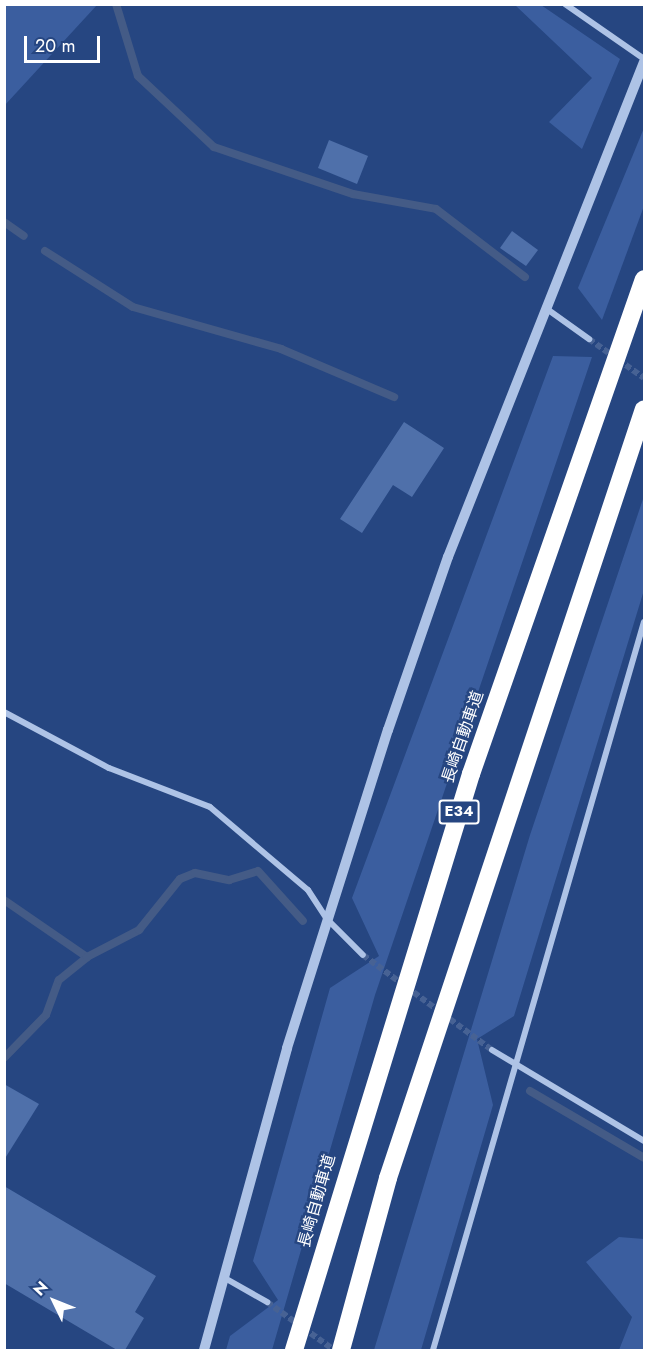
<!DOCTYPE html>
<html>
<head>
<meta charset="utf-8">
<style>
	body { margin:0 }
	#map { position:relative; width:649px; height:1355px; overflow:hidden; background:#264681; font-family:Jost,"Noto Sans JP",sans-serif }
	div>[style] { position:absolute }
	.green>* { inset:0; background:#3b5e9f }
	.stream>* { height:8px; margin:-4px; padding:0 4px; transform-origin:4px; border-radius:4px; background:#445b86 }
	.building>* { inset:0; background:#4f70aa }
	.minor-tunnel>* { height:6px; margin-top:-3px; transform-origin:0; background:repeating-linear-gradient(90deg,#476294 0 6px,transparent 0 9px) }
	.minor>* { height:6px; margin:-3px; padding:0 3px; transform-origin:3px; border-radius:3px; background:#aec3e6 }
	.tertiary>* { height:10px; margin:-5px; padding:0 5px; transform-origin:5px; border-radius:5px; background:#aec3e6 }
	.motorway>* { height:18px; margin:-9px; padding:0 9px; transform-origin:9px; border-radius:9px; background:#fff }
	span { translate:-50% -50%; white-space:nowrap; text-align:center; line-height:1.15; -webkit-text-stroke:5px #264681; paint-order:stroke }
	.shield-label span { padding:2px 4px; background:#264681; border:2px solid; border-radius:4px; -webkit-text-stroke-width:0 }
	.shield-label { font-size:15px; color:#fff; font-weight:700 }
	.street-label { font-size:16px; color:#fff }
	.frame { position:absolute; inset:0; border:6px solid #fff; pointer-events:none }
	.north { position:absolute; left:24px; top:1271px; width:60px; height:60px; -webkit-text-stroke:4px #264681; paint-order:stroke; rotate:313deg; font-size:16px; font-weight:700; line-height:24px; text-align:center; color:#fff }
	.north::after { content:''; display:block; margin:auto; width:21px; height:27px; background:#fff; clip-path:polygon(50% 0,100% 100%,50% 72%,0 100%) }
	.scale { position:absolute; left:24px; top:36px; width:76px; height:27px; box-sizing:border-box; border:3px solid #fff; border-top:0; padding-left:8px; font-size:18px; line-height:21px; white-space:nowrap; color:#fff; -webkit-text-stroke:4px #264681; paint-order:stroke }
</style>
</head>
<body>
<div id="map">
	<div class="green">
		<i style="clip-path:polygon(5px 4px,97px 5px,5px 105px,4px 5px)"></i>
		<i style="clip-path:polygon(515px 5px,541px 5px,620px 59px,582px 149px,549px 122px,592px 78px)"></i>
		<i style="clip-path:polygon(644px 128px,644px 206px,602px 320px,578px 288px)"></i>
		<i style="clip-path:polygon(553px 356px,592px 357px,375px 995px,272px 1350px,226px 1350px,230px 1336px,278px 1300px,253px 1261px,330px 988px,379px 956px,352px 898px)"></i>
		<i style="clip-path:polygon(644px 496px,644px 590px,514px 1016px,477px 1039px,493px 1105px,421px 1350px,374px 1350px,530px 835px)"></i>
		<i style="clip-path:polygon(619px 1237px,644px 1239px,644px 1350px,619px 1350px,632px 1317px,586px 1262px)"></i>
	</div>
	<div class="stream">
		<i style="left:116px;top:4px;width:75px;rotate:73deg"></i>
		<i style="left:138px;top:76px;width:104px;rotate:43.1deg"></i>
		<i style="left:214px;top:147px;width:147px;rotate:18.7deg"></i>
		<i style="left:353px;top:194px;width:84px;rotate:10.2deg"></i>
		<i style="left:436px;top:209px;width:112px;rotate:37.4deg"></i>
		<i style="left:4px;top:222px;width:24px;rotate:35deg"></i>
		<i style="left:45px;top:251px;width:104px;rotate:32.5deg"></i>
		<i style="left:133px;top:307px;width:154px;rotate:15.8deg"></i>
		<i style="left:281px;top:349px;width:123px;rotate:23deg"></i>
		<i style="left:4px;top:900px;width:101px;rotate:34.5deg"></i>
		<i style="left:4px;top:1058px;width:60px;rotate:-45.7deg"></i>
		<i style="left:46px;top:1015px;width:37px;rotate:-70deg"></i>
		<i style="left:59px;top:980px;width:36px;rotate:-39deg"></i>
		<i style="left:87px;top:957px;width:59px;rotate:-27.4deg"></i>
		<i style="left:139px;top:930px;width:65px;rotate:-51.2deg"></i>
		<i style="left:180px;top:879px;width:16px;rotate:-22deg"></i>
		<i style="left:195px;top:873px;width:35px;rotate:12deg"></i>
		<i style="left:229px;top:880px;width:30px;rotate:-17deg"></i>
		<i style="left:258px;top:871px;width:67px;rotate:48deg"></i>
		<i style="left:530px;top:1091px;width:132px;rotate:30.4deg"></i>
	</div>
	<div class="building">
		<i style="clip-path:polygon(329px 140px,368px 156px,357px 184px,318px 168px)"></i>
		<i style="clip-path:polygon(512px 231px,538px 250px,526px 266px,500px 248px)"></i>
		<i style="clip-path:polygon(404px 422px,444px 448px,412px 497px,393px 485px,362px 533px,340px 519px)"></i>
		<i style="clip-path:polygon(4px 1084px,39px 1104px,4px 1160px)"></i>
		<i style="clip-path:polygon(4px 1186px,156px 1276px,135px 1312px,144px 1318px,125px 1350px,117px 1350px,4px 1283px)"></i>
	</div>
	<div class="minor-tunnel">
		<i style="left:589px;top:339px;width:67px;rotate:35.3deg"></i>
		<i style="left:363px;top:955px;width:160px;rotate:36.4deg"></i>
		<i style="left:267px;top:1302px;width:82px;rotate:35.6deg"></i>
	</div>
	<div class="minor">
		<i style="left:565px;top:4px;width:96px;rotate:34.8deg"></i>
		<i style="left:547px;top:309px;width:52px;rotate:35.5deg"></i>
		<i style="left:4px;top:712px;width:119px;rotate:28.1deg"></i>
		<i style="left:109px;top:768px;width:108px;rotate:21.1deg"></i>
		<i style="left:210px;top:807px;width:128px;rotate:40.3deg"></i>
		<i style="left:308px;top:890px;width:33px;rotate:57deg"></i>
		<i style="left:326px;top:918px;width:52px;rotate:45deg"></i>
		<i style="left:492px;top:1050px;width:177px;rotate:30.9deg"></i>
		<i style="left:223px;top:1277px;width:51px;rotate:29.6deg"></i>
		<i style="left:433px;top:1350px;width:758px;rotate:-73.84deg"></i>
	</div>
	<div class="tertiary">
		<i style="left:204px;top:1350px;width:313px;rotate:-74.6deg"></i>
		<i style="left:287px;top:1048px;width:334px;rotate:-72.4deg"></i>
		<i style="left:388px;top:730px;width:183px;rotate:-70.9deg"></i>
		<i style="left:448px;top:557px;width:532px;rotate:-68.4deg"></i>
	</div>
	<div class="motorway">
		<i style="left:294px;top:1350px;width:603px;rotate:-72.92deg"></i>
		<i style="left:471px;top:774px;width:524px;rotate:-70.74deg"></i>
		<i style="left:341px;top:1350px;width:178px;rotate:-74.7deg"></i>
		<i style="left:388px;top:1178px;width:810px;rotate:-71.59deg"></i>
	</div>
	<div class="shield-label">
		<span style="left:459px;top:812px">E34</span>
	</div>
	<div class="street-label">
		<span style="left:463px;top:737px;rotate:-71deg">長崎自動車道</span>
		<span style="left:317px;top:1201px;rotate:-74deg">長崎自動車道</span>
	</div>
	<div class="frame"></div>
	<div class="north">N</div>
	<div class="scale">20 m</div>
</div>
</body>
</html>
